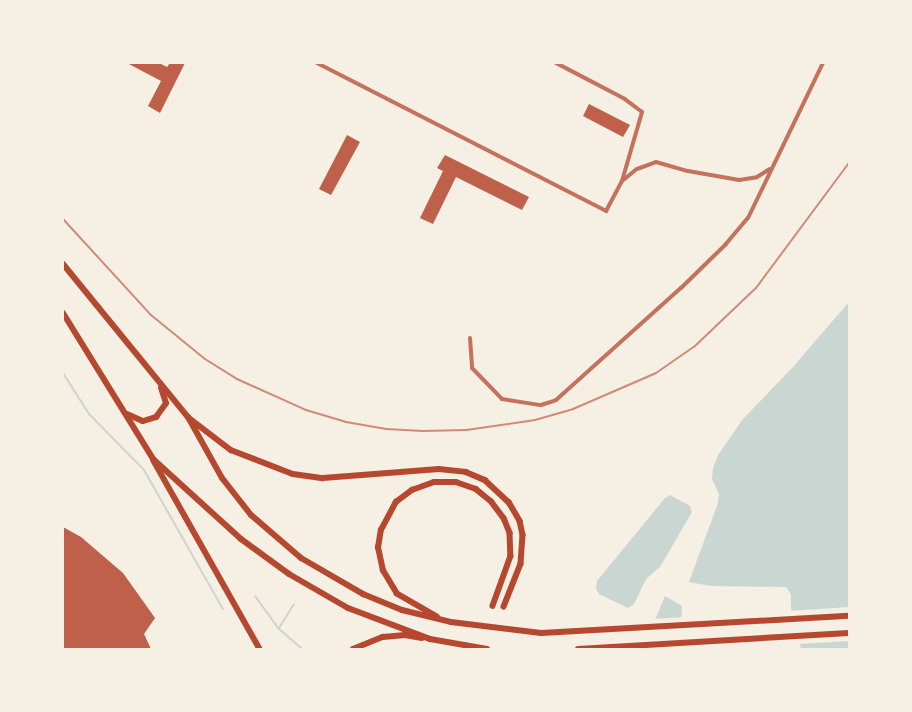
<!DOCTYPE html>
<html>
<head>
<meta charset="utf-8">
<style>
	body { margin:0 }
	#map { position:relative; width:912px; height:712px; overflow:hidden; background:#f6efe4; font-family:Commissioner,sans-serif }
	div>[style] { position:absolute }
	.water>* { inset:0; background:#c9d6d2 }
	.pier>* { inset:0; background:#f6efe4 }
	.stream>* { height:2px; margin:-1px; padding:0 1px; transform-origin:1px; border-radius:1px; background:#c9d6d2 }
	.building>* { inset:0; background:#bf614a }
	.minor>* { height:4px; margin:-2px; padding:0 2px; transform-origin:2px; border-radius:2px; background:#c5725c }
	.secondary>* { height:5.5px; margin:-2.75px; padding:0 2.75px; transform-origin:2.75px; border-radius:2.75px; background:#b5482f }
	.primary>* { height:6px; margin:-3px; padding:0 3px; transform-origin:3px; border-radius:3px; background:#b5482f }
	.rail>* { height:2px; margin:-1px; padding:0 1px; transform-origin:1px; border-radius:1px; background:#cf8b77 }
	span { translate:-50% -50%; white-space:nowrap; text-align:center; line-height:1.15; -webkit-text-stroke:4px #f6efe4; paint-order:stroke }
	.frame { position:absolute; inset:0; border:64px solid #f6efe4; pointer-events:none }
</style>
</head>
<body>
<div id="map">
	<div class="water">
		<i style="clip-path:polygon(849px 302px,849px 649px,801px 649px,791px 609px,791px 594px,786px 587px,711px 586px,689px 582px,718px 503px,719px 494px,712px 479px,713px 468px,718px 455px,743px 419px,792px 368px)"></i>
		<i style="clip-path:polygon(670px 495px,690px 506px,692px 512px,660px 567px,646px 579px,634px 604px,628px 608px,599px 594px,596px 589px,597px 581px,665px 498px)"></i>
		<i style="clip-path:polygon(665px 596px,682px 606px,681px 630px,652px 627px)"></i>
	</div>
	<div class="pier">
		<i style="clip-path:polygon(849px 607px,849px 641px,799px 644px,789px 611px)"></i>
		<i style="clip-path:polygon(684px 617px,681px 649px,653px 649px,650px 627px,652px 619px)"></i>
	</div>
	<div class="stream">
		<i style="left:63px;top:373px;width:49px;rotate:57.6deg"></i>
		<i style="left:89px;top:414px;width:78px;rotate:45.5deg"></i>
		<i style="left:144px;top:470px;width:160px;rotate:60.4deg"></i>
		<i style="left:255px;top:596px;width:39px;rotate:54deg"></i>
		<i style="left:278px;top:628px;width:32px;rotate:41deg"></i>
		<i style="left:279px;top:628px;width:28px;rotate:-58deg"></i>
	</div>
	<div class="building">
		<i style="clip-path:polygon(127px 63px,159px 63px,167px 67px,170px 63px,185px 63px,160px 113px,148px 106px,161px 81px)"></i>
		<i style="clip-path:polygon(589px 104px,630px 125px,623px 137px,583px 116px)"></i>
		<i style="clip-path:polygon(347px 135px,360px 142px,331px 195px,319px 189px)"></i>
		<i style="clip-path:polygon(445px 155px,529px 197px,522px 210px,456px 177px,433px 224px,420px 218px,443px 171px,437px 168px)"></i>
		<i style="clip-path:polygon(63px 527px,81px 537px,123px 573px,155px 618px,144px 634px,151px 649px,63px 649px)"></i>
	</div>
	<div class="minor">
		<i style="left:317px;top:63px;width:325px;rotate:27.1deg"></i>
		<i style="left:606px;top:211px;width:34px;rotate:-62deg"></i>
		<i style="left:622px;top:181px;width:72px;rotate:-73.8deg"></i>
		<i style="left:642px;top:112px;width:21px;rotate:-143deg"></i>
		<i style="left:625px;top:99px;width:78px;rotate:-152.4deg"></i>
		<i style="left:622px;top:181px;width:19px;rotate:-39deg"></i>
		<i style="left:637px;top:169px;width:20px;rotate:-20deg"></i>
		<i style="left:656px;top:162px;width:33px;rotate:16deg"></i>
		<i style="left:688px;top:171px;width:52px;rotate:10deg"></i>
		<i style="left:739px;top:180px;width:18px;rotate:-9deg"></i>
		<i style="left:757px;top:177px;width:15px;rotate:-32deg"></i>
		<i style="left:470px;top:338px;width:30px;rotate:86deg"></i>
		<i style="left:472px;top:368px;width:43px;rotate:45.9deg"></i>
		<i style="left:502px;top:399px;width:39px;rotate:9deg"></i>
		<i style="left:541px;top:405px;width:16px;rotate:-18deg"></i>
		<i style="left:556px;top:400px;width:168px;rotate:-41.9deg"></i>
		<i style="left:681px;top:288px;width:62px;rotate:-44.3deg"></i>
		<i style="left:725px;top:245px;width:35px;rotate:-50deg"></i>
		<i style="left:748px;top:218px;width:172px;rotate:-64.2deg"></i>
	</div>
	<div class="secondary">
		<i style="left:189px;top:418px;width:53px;rotate:37.3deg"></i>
		<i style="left:231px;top:450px;width:66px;rotate:21.2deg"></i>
		<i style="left:293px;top:474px;width:30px;rotate:8deg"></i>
		<i style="left:323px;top:478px;width:116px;rotate:-4.4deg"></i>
		<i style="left:439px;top:469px;width:27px;rotate:6deg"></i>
		<i style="left:466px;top:472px;width:21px;rotate:23deg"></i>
		<i style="left:485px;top:480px;width:33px;rotate:43deg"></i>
		<i style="left:509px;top:502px;width:22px;rotate:60deg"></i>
		<i style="left:520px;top:521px;width:14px;rotate:78deg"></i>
		<i style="left:523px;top:535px;width:29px;rotate:94deg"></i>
		<i style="left:521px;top:564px;width:46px;rotate:111.6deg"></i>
		<i style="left:154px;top:461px;width:216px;rotate:60.6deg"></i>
		<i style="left:437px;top:617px;width:46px;rotate:-150.1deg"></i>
		<i style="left:397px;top:594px;width:27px;rotate:-121deg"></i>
		<i style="left:383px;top:571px;width:24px;rotate:-102deg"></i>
		<i style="left:378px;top:548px;width:18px;rotate:-81deg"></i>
		<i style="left:381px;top:530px;width:32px;rotate:-62deg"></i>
		<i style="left:396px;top:502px;width:20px;rotate:-37deg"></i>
		<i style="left:412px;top:490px;width:23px;rotate:-20deg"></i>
		<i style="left:434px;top:482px;width:22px"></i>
		<i style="left:456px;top:482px;width:21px;rotate:19deg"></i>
		<i style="left:476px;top:489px;width:19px;rotate:39deg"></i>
		<i style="left:491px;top:501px;width:21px;rotate:53deg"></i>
		<i style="left:504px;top:518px;width:16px;rotate:68deg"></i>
		<i style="left:510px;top:533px;width:23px;rotate:88deg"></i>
		<i style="left:511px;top:556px;width:53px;rotate:109.8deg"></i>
		<i style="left:353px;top:649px;width:32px;rotate:-22deg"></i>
		<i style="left:383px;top:637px;width:22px;rotate:-5deg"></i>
		<i style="left:405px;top:635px;width:17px;rotate:10deg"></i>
	</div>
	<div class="primary">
		<i style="left:63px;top:264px;width:198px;rotate:50.8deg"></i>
		<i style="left:188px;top:417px;width:70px;rotate:60.9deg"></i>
		<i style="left:222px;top:478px;width:47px;rotate:51.9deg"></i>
		<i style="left:251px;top:515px;width:66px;rotate:40.7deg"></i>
		<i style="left:301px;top:558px;width:72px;rotate:30.1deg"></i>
		<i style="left:363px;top:594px;width:42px;rotate:22.3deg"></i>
		<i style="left:402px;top:610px;width:50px;rotate:13.8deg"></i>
		<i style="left:451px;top:622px;width:91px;rotate:7deg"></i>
		<i style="left:541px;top:633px;width:308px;rotate:-3.2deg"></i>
		<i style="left:63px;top:313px;width:172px;rotate:58.3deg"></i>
		<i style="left:153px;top:459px;width:119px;rotate:42.3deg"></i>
		<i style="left:241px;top:539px;width:59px;rotate:36.1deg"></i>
		<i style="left:289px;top:574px;width:68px;rotate:30deg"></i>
		<i style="left:348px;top:608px;width:88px;rotate:20.7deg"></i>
		<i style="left:430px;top:639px;width:58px;rotate:10deg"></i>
		<i style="left:127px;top:414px;width:17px;rotate:24deg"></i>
		<i style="left:143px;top:421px;width:14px;rotate:-17deg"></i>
		<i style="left:156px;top:417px;width:17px;rotate:-54deg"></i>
		<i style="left:166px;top:403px;width:16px;rotate:-108deg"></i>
		<i style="left:578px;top:649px;width:271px;rotate:-3.4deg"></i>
	</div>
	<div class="rail">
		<i style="left:63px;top:219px;width:130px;rotate:47.5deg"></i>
		<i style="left:151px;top:315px;width:70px;rotate:39.2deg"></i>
		<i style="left:205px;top:359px;width:38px;rotate:32deg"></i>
		<i style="left:237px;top:379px;width:76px;rotate:24.2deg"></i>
		<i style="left:306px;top:410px;width:42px;rotate:16.7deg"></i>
		<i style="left:346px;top:422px;width:41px;rotate:9.9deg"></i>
		<i style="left:386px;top:429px;width:37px;rotate:3deg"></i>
		<i style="left:423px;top:431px;width:43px;rotate:-1.3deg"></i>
		<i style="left:466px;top:430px;width:70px;rotate:-8.2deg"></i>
		<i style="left:535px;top:420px;width:40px;rotate:-16deg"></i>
		<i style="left:573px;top:409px;width:90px;rotate:-23.4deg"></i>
		<i style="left:656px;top:373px;width:47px;rotate:-34.7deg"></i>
		<i style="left:695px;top:346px;width:84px;rotate:-43.6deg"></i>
		<i style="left:756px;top:288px;width:156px;rotate:-53.4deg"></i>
	</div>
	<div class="frame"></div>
</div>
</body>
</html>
